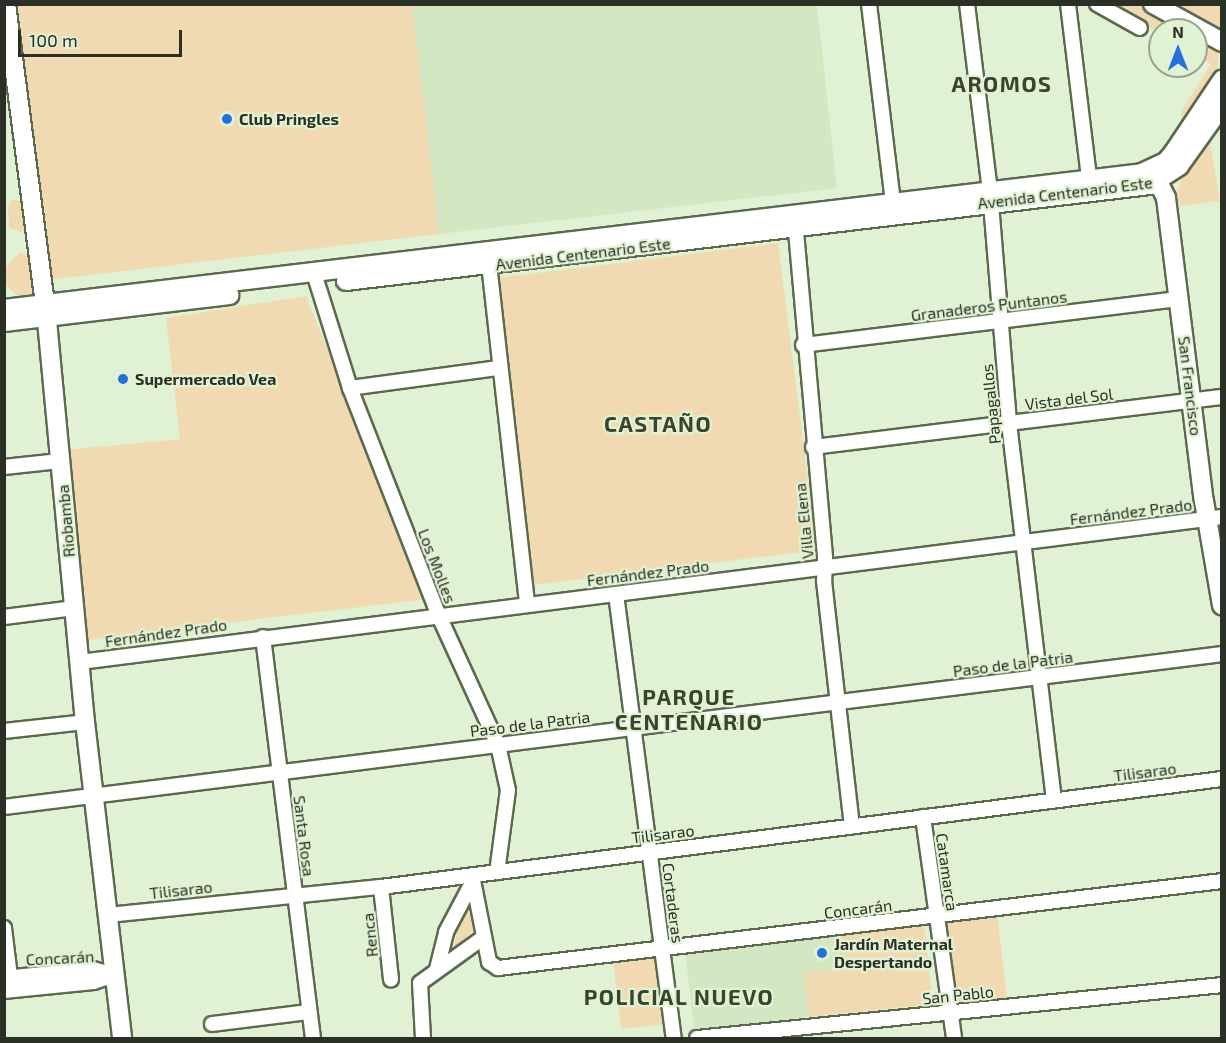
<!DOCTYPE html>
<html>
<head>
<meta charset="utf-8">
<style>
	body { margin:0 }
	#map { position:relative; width:1226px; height:1043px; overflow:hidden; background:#e0f2d3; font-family:"Exo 2",sans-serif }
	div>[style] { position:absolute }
	.built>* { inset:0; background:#d3e8c2 }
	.green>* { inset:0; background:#f1d9b1 }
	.roads { filter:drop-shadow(2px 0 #5b6a4f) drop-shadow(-2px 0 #5b6a4f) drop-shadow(0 2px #5b6a4f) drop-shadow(0 -2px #5b6a4f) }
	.street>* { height:14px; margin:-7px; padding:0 7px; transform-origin:7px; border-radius:7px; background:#fff }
	.secondary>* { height:18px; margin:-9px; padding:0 9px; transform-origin:9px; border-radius:9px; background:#fff }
	.dots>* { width:16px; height:16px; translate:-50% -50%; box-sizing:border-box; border:3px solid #e0f2d3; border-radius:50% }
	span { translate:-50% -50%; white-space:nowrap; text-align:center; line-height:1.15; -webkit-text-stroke:4.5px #e0f2d3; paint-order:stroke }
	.poi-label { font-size:16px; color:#2a3025; font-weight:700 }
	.left { translate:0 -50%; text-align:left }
	.street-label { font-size:16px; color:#2a3025 }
	.district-label { font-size:22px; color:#38452c; font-weight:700; letter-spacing:1.5px }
	.frame { position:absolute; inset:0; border:6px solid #2a3025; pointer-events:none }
	.north { position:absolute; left:1148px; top:18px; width:60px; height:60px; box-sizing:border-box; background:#e0f2d3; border:2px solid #97a48d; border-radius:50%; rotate:0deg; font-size:16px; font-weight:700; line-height:24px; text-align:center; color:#2a3025 }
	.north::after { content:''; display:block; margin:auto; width:21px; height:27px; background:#2670dc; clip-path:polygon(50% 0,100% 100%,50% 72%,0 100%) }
	.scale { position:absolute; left:18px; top:30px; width:164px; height:27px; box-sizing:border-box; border:3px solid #2a3025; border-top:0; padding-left:8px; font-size:18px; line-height:21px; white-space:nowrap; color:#2a3025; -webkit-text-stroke:4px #e0f2d3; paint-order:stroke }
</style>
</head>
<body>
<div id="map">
	<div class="built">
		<i style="clip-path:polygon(412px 5px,817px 5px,837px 188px,439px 234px)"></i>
		<i style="clip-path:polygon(840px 934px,844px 968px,805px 973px,809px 1017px,694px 1030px,685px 951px)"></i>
	</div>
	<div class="green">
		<i style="clip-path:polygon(15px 5px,412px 5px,439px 234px,46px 280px)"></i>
		<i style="clip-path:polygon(1109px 5px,1139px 5px,1184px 30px,1160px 30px,1160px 33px)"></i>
		<i style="clip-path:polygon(1163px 5px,1221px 5px,1221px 37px)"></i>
		<i style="clip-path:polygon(1196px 37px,1218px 53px,1218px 68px,1210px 94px,1173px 141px,1170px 138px,1182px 121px,1181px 112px,1211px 64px,1196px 54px)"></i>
		<i style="clip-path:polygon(1210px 141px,1220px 201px,1174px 207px,1181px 179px)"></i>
		<i style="clip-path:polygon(13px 199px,24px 202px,26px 228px,21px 232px,9px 228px,8px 205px)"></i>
		<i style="clip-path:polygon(778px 243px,817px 550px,534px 585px,496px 278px)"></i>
		<i style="clip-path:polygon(20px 252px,30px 258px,34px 291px,33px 297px,21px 299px,5px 284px,5px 268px)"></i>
		<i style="clip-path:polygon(306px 296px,427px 599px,85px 640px,66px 450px,180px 439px,166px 318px)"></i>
		<i style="clip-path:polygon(474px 900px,474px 930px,454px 948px,458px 927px)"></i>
		<i style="clip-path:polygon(997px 913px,1007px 998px,956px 1004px,946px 919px)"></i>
		<i style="clip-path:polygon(924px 924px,933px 1004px,809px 1017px,804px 973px,844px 968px,840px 934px)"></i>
		<i style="clip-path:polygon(658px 955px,666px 1024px,621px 1029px,613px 961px)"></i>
	</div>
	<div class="roads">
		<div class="street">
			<i style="left:869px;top:4px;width:199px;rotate:83.1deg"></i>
			<i style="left:967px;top:4px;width:188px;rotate:83deg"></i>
			<i style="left:990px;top:191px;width:233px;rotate:85.3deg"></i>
			<i style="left:1009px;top:423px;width:380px;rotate:83.2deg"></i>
			<i style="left:1068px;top:4px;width:184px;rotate:83.1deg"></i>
			<i style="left:1097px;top:4px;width:49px;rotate:29.2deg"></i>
			<i style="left:795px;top:220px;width:339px;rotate:84.9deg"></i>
			<i style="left:825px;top:558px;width:23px;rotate:92deg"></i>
			<i style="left:824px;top:581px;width:247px;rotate:83.5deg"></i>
			<i style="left:488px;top:255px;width:352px;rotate:83.6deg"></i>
			<i style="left:314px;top:273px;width:121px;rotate:72.6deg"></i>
			<i style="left:350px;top:388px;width:245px;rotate:68.7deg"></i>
			<i style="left:439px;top:616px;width:142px;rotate:65.4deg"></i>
			<i style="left:498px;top:745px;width:46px;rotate:77.5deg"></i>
			<i style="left:508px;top:790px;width:83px;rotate:97.6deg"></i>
			<i style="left:803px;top:345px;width:379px;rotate:-7deg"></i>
			<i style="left:350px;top:388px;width:149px;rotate:-7.7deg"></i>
			<i style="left:813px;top:447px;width:412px;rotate:-7deg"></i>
			<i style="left:4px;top:467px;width:56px;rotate:-6.1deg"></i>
			<i style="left:616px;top:594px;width:448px;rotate:82.6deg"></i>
			<i style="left:4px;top:617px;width:71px;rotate:-7.3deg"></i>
			<i style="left:263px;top:637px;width:404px;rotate:82.9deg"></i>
			<i style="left:80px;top:662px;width:1151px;rotate:-7.24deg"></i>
			<i style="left:4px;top:731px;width:81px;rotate:-6.3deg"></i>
			<i style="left:4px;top:807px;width:1228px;rotate:-7.16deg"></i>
			<i style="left:923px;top:817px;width:223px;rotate:82deg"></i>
			<i style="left:472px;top:875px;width:89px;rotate:78.9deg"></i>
			<i style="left:489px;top:962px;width:11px;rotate:34deg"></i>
			<i style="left:498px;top:968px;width:729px;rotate:-6.85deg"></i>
			<i style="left:381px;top:887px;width:93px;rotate:83.8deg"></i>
			<i style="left:108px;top:915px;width:274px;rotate:-5.9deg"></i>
			<i style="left:381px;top:887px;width:848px;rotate:-7.32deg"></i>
			<i style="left:4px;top:928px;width:49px;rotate:83deg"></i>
			<i style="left:437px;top:969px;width:38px;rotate:-76deg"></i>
			<i style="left:446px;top:932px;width:58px;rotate:-62.1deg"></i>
			<i style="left:4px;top:978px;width:89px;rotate:-5.8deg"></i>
			<i style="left:93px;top:969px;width:22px;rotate:16deg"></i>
			<i style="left:4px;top:991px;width:90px;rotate:-5.7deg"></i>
			<i style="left:94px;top:982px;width:21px;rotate:-19deg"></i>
			<i style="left:212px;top:1024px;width:98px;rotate:-7.1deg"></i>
			<i style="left:423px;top:1038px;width:55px;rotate:-93.1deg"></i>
			<i style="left:420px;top:983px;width:79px;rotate:-35.7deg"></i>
			<i style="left:697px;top:1038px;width:528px;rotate:-5.76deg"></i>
		</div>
		<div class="secondary">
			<i style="left:6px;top:4px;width:309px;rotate:82.6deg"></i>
			<i style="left:46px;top:310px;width:414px;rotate:84.6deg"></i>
			<i style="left:85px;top:722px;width:318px;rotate:83.3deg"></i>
			<i style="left:1153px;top:4px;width:79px;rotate:28.8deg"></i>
			<i style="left:1153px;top:172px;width:29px;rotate:63deg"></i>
			<i style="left:1166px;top:198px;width:305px;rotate:82.9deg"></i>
			<i style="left:1204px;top:501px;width:106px;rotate:80.2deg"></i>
			<i style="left:346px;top:281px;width:810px;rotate:-6.81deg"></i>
			<i style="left:1150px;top:185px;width:35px;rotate:-33deg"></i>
			<i style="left:1179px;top:166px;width:74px;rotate:-54.4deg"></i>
			<i style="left:4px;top:309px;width:1146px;rotate:-6.81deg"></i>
			<i style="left:1142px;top:173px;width:26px;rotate:-25deg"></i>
			<i style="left:1166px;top:162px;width:13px;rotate:-51deg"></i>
			<i style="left:1174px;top:152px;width:87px;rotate:-56.3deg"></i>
			<i style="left:4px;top:322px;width:227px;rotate:-6.8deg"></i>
		</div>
	</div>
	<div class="dots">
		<i style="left:227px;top:119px;background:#2670dc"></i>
		<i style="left:123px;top:379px;background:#2670dc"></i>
		<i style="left:822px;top:953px;background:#2670dc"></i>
	</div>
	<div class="poi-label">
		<span class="left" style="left:239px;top:119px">Club Pringles</span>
		<span class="left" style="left:135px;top:379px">Supermercado Vea</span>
		<span class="left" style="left:834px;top:953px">Jardín Maternal<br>Despertando</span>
	</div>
	<div class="street-label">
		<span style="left:1065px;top:193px;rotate:-7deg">Avenida Centenario Este</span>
		<span style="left:583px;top:254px;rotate:-7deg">Avenida Centenario Este</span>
		<span style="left:989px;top:306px;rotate:-7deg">Granaderos Puntanos</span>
		<span style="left:1190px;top:386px;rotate:83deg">San Francisco</span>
		<span style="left:1069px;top:399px;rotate:-7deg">Vista del Sol</span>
		<span style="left:991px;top:404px;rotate:-96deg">Papagallos</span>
		<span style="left:1131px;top:512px;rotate:-7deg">Fernández Prado</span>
		<span style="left:66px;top:521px;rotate:-95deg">Riobamba</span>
		<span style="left:804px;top:521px;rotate:-96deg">Villa Elena</span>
		<span style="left:437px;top:566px;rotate:69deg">Los Molles</span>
		<span style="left:648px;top:573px;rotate:-7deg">Fernández Prado</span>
		<span style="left:166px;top:633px;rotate:-8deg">Fernández Prado</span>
		<span style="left:1013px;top:664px;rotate:-7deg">Paso de la Patria</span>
		<span style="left:530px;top:724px;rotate:-7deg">Paso de la Patria</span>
		<span style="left:1145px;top:772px;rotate:-7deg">Tilisarao</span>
		<span style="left:663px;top:834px;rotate:-7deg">Tilisarao</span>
		<span style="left:304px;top:836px;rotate:83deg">Santa Rosa</span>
		<span style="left:947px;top:872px;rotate:82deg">Catamarca</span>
		<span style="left:181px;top:890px;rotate:-6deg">Tilisarao</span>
		<span style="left:673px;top:903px;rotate:83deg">Cortaderas</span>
		<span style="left:858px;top:909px;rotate:-7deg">Concarán</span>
		<span style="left:370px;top:935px;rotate:-96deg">Renca</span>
		<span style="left:60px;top:958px;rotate:-3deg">Concarán</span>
		<span style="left:958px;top:995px;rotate:-6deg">San Pablo</span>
	</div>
	<div class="district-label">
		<span style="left:1002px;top:84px">AROMOS</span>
		<span style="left:658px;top:424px">CASTAÑO</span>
		<span style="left:689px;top:709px">PARQUE<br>CENTENARIO</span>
		<span style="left:679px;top:997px">POLICIAL NUEVO</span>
	</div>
	<div class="frame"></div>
	<div class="north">N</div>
	<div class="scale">100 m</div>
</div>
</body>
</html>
